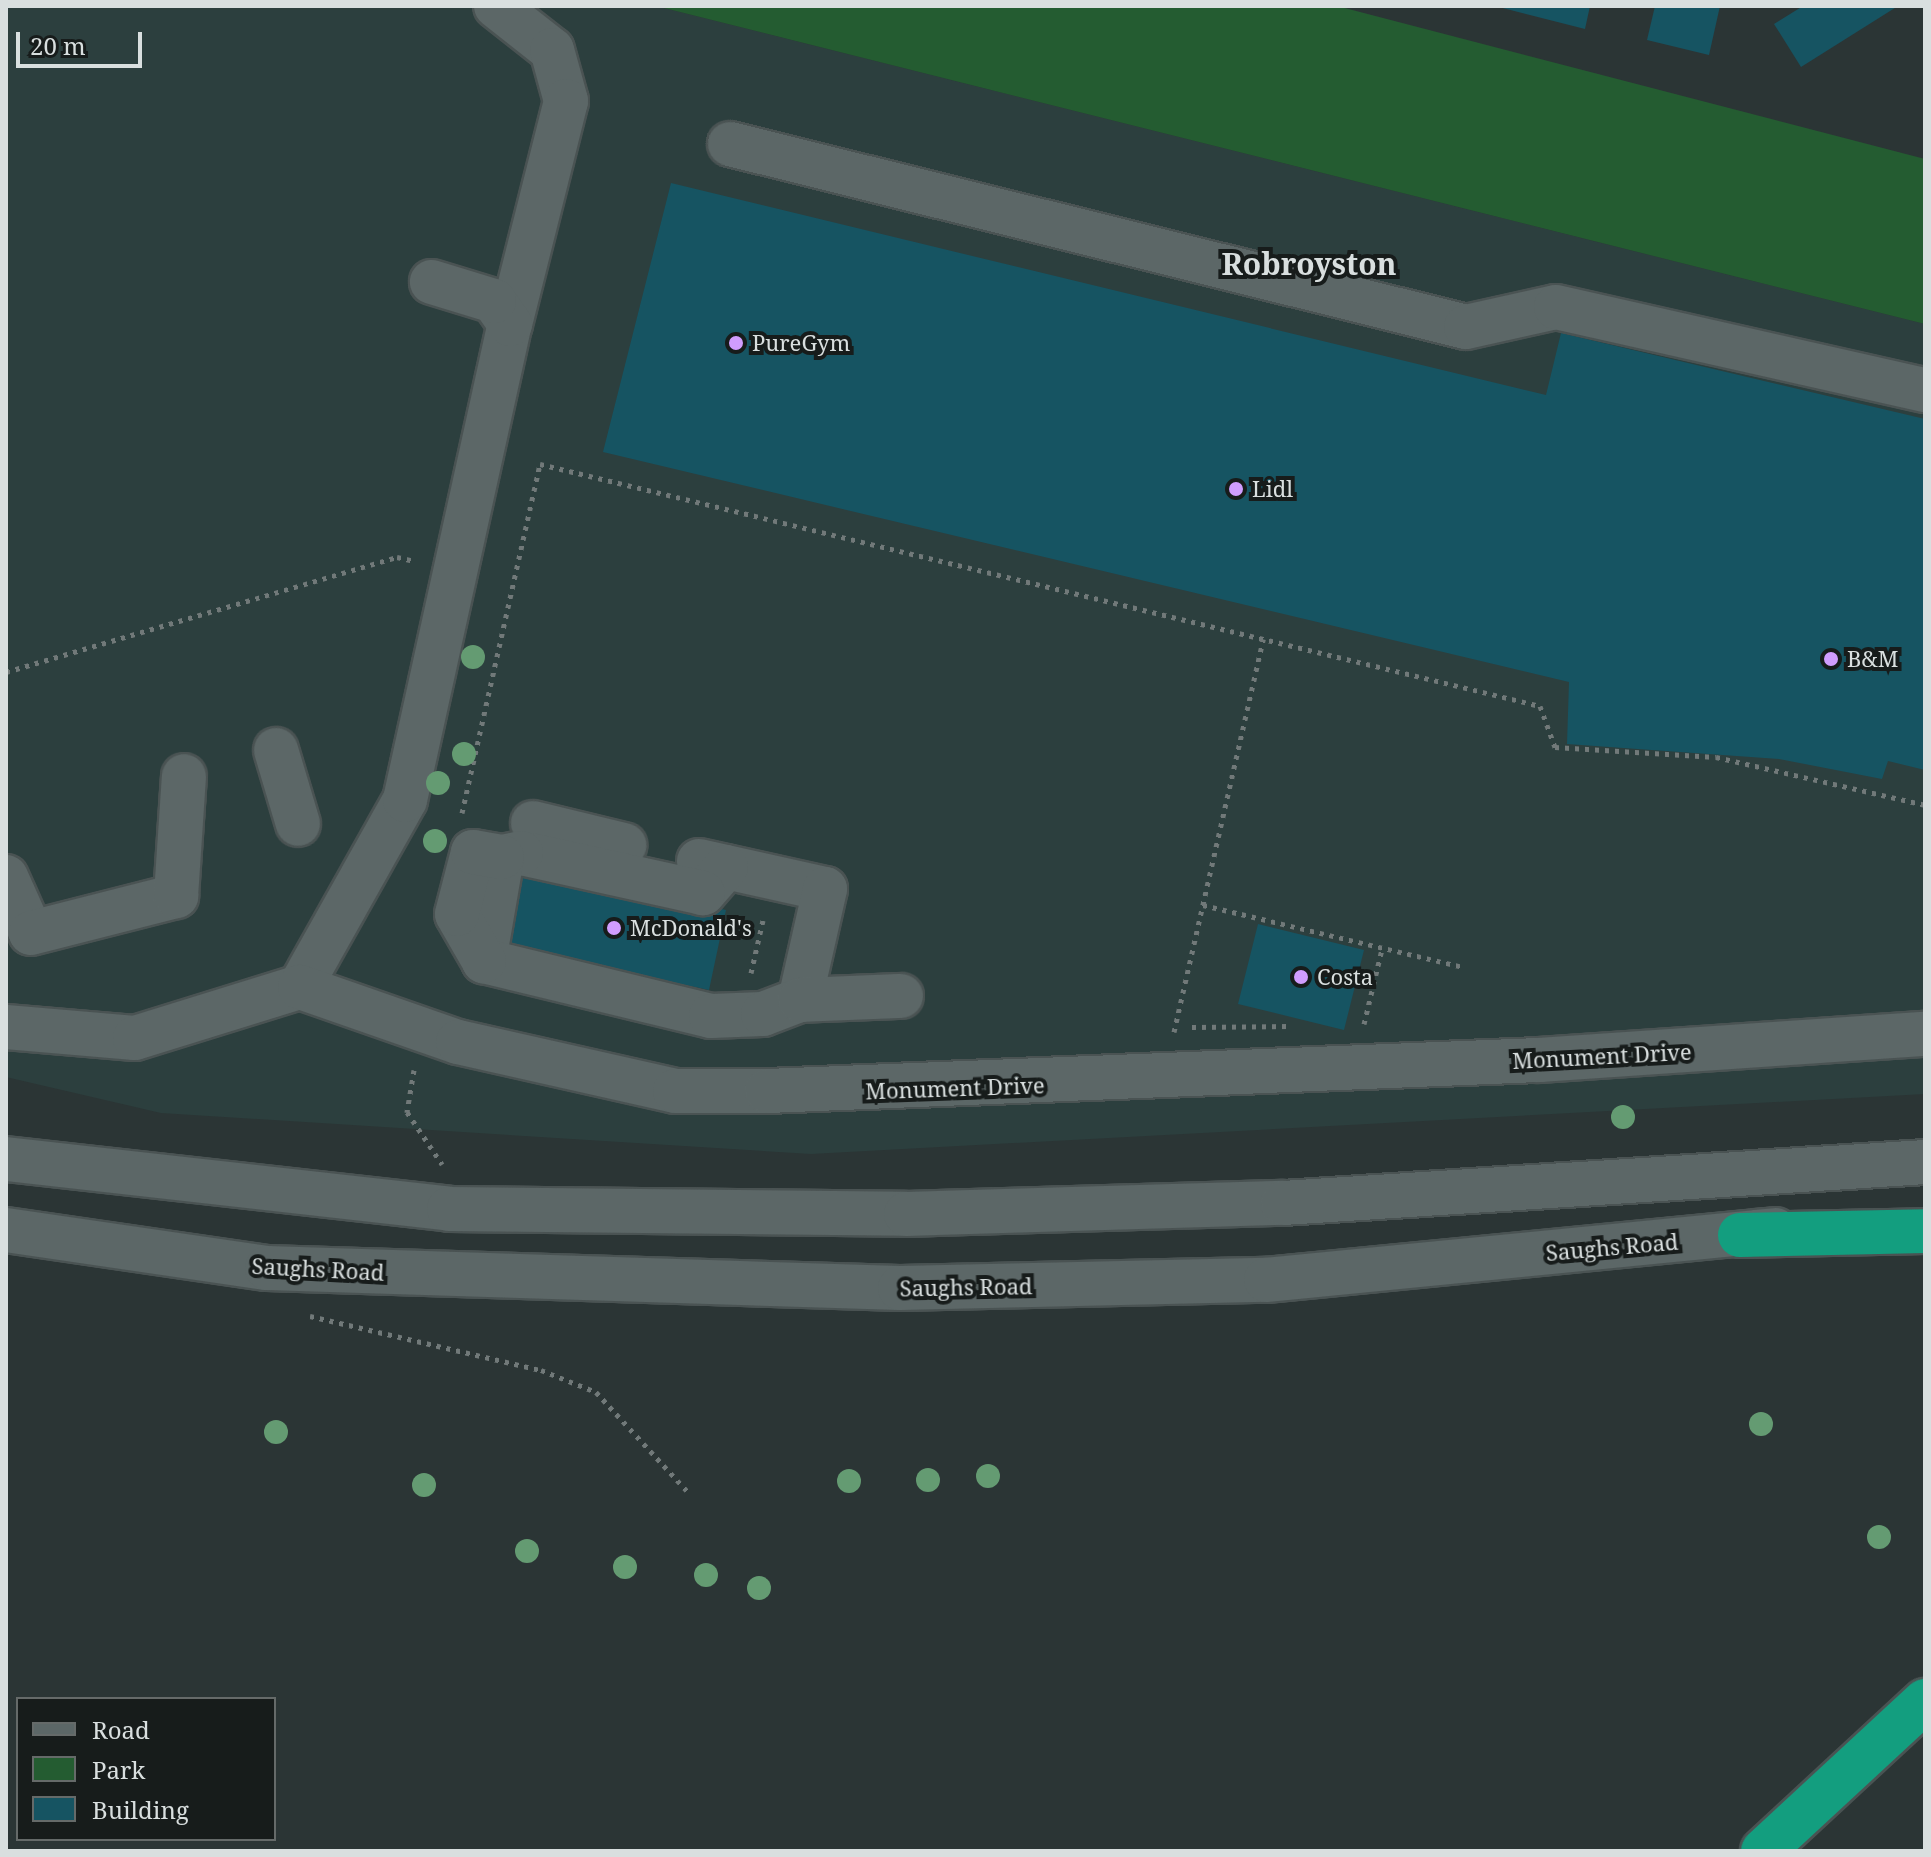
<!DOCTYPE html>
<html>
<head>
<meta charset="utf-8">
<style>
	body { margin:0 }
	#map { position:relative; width:1931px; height:1857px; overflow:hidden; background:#2b3535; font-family:"Noto Serif",serif }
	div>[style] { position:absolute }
	.built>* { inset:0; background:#2c3f3e }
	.green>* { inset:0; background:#245c31 }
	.building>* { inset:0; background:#165462 }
	.path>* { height:5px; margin-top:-2.5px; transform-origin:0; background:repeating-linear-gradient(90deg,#717979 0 4px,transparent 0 10px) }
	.roads { filter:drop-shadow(2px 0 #4a5353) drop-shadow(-2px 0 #4a5353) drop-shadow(0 2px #4a5353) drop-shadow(0 -2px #4a5353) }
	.minor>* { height:44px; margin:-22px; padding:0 22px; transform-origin:22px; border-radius:22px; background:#5c6767 }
	.highway>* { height:44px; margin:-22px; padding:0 22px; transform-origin:22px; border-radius:22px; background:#139e7f }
	.trees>* { width:24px; height:24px; margin:-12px; border-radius:50%; background:#649b72 }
	.dots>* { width:22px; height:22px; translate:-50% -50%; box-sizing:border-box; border:4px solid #171c1b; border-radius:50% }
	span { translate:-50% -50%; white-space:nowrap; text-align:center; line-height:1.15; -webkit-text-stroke:8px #171c1b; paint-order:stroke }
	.poi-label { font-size:22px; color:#d9dfdf }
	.left { translate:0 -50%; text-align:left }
	.street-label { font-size:22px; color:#d9dfdf }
	.district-label { font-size:30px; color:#d9dfdf; font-weight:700 }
	.frame { position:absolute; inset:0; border:8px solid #d9dfdf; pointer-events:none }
	.legend { position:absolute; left:16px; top:1697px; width:260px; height:144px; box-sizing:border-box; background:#171c1b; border:2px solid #656a69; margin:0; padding:10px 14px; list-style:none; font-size:24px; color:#d9dfdf }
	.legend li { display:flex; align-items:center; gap:16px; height:40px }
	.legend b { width:40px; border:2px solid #656a69 }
	.scale { position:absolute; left:16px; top:32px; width:126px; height:36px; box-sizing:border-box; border:4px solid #d9dfdf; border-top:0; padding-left:10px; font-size:24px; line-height:28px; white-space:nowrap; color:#d9dfdf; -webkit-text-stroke:6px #171c1b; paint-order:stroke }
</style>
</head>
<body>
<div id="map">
	<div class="built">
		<i style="clip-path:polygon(6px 6px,656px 6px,1925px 324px,1925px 1094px,811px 1154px,161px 1113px,6px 1077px)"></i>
	</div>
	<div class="green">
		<i style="clip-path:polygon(656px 6px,1337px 6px,1925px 159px,1925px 324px)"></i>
	</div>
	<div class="building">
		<i style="clip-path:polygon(1495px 6px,1590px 6px,1585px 29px)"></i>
		<i style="clip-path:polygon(1655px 6px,1720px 6px,1709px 55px,1647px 40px)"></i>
		<i style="clip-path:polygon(1803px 6px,1898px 6px,1801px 67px,1774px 24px)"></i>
		<i style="clip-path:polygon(671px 183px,1546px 395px,1561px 333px,1925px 419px,1925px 770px,1888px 761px,1882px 779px,1779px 759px,1567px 744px,1569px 682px,603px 452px)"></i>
		<i style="clip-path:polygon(519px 865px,726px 910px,709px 990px,502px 946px)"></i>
		<i style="clip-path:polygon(1258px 924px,1364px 950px,1344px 1030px,1238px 1004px)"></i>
	</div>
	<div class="path">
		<i style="left:6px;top:672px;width:408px;rotate:-16.4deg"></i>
		<i style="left:397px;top:557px;width:18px;rotate:13deg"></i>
		<i style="left:462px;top:813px;width:358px;rotate:-77.4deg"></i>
		<i style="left:540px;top:464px;width:1029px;rotate:13.6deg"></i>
		<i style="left:1540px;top:706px;width:44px;rotate:69.9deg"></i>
		<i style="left:1555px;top:747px;width:161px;rotate:3.6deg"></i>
		<i style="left:1716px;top:757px;width:214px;rotate:12.9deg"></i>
		<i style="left:1203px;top:905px;width:268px;rotate:13.4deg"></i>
		<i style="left:751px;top:973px;width:54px;rotate:-77.2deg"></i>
		<i style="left:1364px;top:1024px;width:77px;rotate:-76.5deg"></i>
		<i style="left:1192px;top:1027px;width:96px;rotate:-0.6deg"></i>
		<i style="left:1174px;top:1032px;width:403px;rotate:-77.2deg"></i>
		<i style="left:414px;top:1070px;width:43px;rotate:99.5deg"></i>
		<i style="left:407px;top:1112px;width:63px;rotate:56.1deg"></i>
		<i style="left:310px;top:1316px;width:237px;rotate:13.2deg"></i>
		<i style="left:541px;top:1370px;width:59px;rotate:21.8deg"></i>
		<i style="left:596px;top:1392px;width:134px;rotate:47.4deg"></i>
	</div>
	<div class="roads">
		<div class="minor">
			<i style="left:496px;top:6px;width:71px;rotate:38.2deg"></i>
			<i style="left:552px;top:50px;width:53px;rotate:74.6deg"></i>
			<i style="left:566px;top:101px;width:230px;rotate:104.1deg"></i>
			<i style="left:730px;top:144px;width:758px;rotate:13.96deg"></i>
			<i style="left:1466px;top:327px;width:92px;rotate:-12.5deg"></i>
			<i style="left:1556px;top:307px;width:378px;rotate:12.7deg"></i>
			<i style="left:276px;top:750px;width:77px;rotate:73.4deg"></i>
			<i style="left:533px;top:823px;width:94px;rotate:13.6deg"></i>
			<i style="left:699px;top:861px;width:129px;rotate:12.5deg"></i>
			<i style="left:825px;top:889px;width:114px;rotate:102.7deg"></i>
			<i style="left:726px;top:867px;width:35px;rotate:131deg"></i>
			<i style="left:703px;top:893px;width:186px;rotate:-167.6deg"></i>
			<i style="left:521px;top:853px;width:19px;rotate:168deg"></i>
			<i style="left:502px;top:857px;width:106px;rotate:99.8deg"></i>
			<i style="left:484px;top:961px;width:234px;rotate:13.6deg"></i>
			<i style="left:711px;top:1016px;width:52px;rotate:-2.2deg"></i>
			<i style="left:763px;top:1014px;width:40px;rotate:-21deg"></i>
			<i style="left:800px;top:1000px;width:101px;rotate:-2.3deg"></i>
			<i style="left:6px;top:877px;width:61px;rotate:65.9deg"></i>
			<i style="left:31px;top:933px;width:150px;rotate:-14.3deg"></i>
			<i style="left:176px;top:896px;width:120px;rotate:-86.2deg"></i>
			<i style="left:484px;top:961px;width:54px;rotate:-119.9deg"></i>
			<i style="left:457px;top:914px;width:64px;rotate:-75.5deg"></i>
			<i style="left:473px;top:852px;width:29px;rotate:10deg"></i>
			<i style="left:300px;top:987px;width:214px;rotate:-60.7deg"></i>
			<i style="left:405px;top:800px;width:487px;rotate:-77.6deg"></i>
			<i style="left:510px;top:324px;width:28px;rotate:-125deg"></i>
			<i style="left:494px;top:301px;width:65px;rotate:-163deg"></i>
			<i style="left:6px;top:1027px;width:129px;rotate:4.9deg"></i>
			<i style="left:135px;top:1038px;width:173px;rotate:-17.2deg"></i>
			<i style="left:300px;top:987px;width:167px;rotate:19.2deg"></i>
			<i style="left:458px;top:1042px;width:222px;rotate:12.7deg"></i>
			<i style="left:675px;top:1091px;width:92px"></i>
			<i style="left:767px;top:1091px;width:773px;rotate:-2.3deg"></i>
			<i style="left:1539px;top:1060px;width:387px;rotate:-3.9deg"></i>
			<i style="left:6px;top:1159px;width:446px;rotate:6.4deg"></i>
			<i style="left:449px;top:1209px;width:457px;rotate:0.6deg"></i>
			<i style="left:906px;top:1214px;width:377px;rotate:-1.7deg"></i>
			<i style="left:1283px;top:1203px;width:643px;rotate:-3.65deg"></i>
			<i style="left:6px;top:1230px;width:264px;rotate:8.3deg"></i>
			<i style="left:267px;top:1268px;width:633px;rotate:1.81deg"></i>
			<i style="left:900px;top:1288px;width:366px;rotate:-1.3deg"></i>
			<i style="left:1266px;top:1280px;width:512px;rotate:-5.6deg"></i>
		</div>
		<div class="highway">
			<i style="left:1740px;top:1235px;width:185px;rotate:-1.2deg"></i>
			<i style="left:1763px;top:1851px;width:221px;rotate:-42.8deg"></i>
		</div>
	</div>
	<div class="trees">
		<i style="left:473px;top:657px"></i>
		<i style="left:464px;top:754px"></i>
		<i style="left:438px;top:783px"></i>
		<i style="left:435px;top:841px"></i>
		<i style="left:1623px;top:1117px"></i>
		<i style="left:1761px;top:1424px"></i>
		<i style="left:276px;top:1432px"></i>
		<i style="left:988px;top:1476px"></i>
		<i style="left:928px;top:1480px"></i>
		<i style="left:849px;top:1481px"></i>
		<i style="left:424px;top:1485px"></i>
		<i style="left:1879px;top:1537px"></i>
		<i style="left:527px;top:1551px"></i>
		<i style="left:625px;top:1567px"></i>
		<i style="left:706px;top:1575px"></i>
		<i style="left:759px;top:1588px"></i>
	</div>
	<div class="dots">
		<i style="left:736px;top:343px;background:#d09dfe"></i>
		<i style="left:1236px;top:489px;background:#d09dfe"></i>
		<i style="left:1831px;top:659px;background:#d09dfe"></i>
		<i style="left:614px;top:928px;background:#d09dfe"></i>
		<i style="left:1301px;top:977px;background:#d09dfe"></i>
	</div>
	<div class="poi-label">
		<span class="left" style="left:752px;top:343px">PureGym</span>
		<span class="left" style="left:1252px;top:489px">Lidl</span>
		<span class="left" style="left:1847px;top:659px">B&amp;M</span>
		<span class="left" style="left:630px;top:928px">McDonald's</span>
		<span class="left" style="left:1317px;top:977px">Costa</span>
	</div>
	<div class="street-label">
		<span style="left:1602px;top:1056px;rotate:-3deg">Monument Drive</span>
		<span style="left:955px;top:1088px;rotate:-2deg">Monument Drive</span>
		<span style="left:1612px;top:1247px;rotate:-5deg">Saughs Road</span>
		<span style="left:318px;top:1269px;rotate:3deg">Saughs Road</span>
		<span style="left:966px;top:1287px;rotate:-1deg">Saughs Road</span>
	</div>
	<div class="district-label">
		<span style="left:1309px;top:264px">Robroyston</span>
	</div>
	<div class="frame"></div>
	<ul class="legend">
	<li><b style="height:10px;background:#5c6767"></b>Road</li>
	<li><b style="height:22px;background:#245c31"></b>Park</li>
	<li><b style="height:22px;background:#165462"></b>Building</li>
	</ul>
	<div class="scale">20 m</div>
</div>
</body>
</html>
